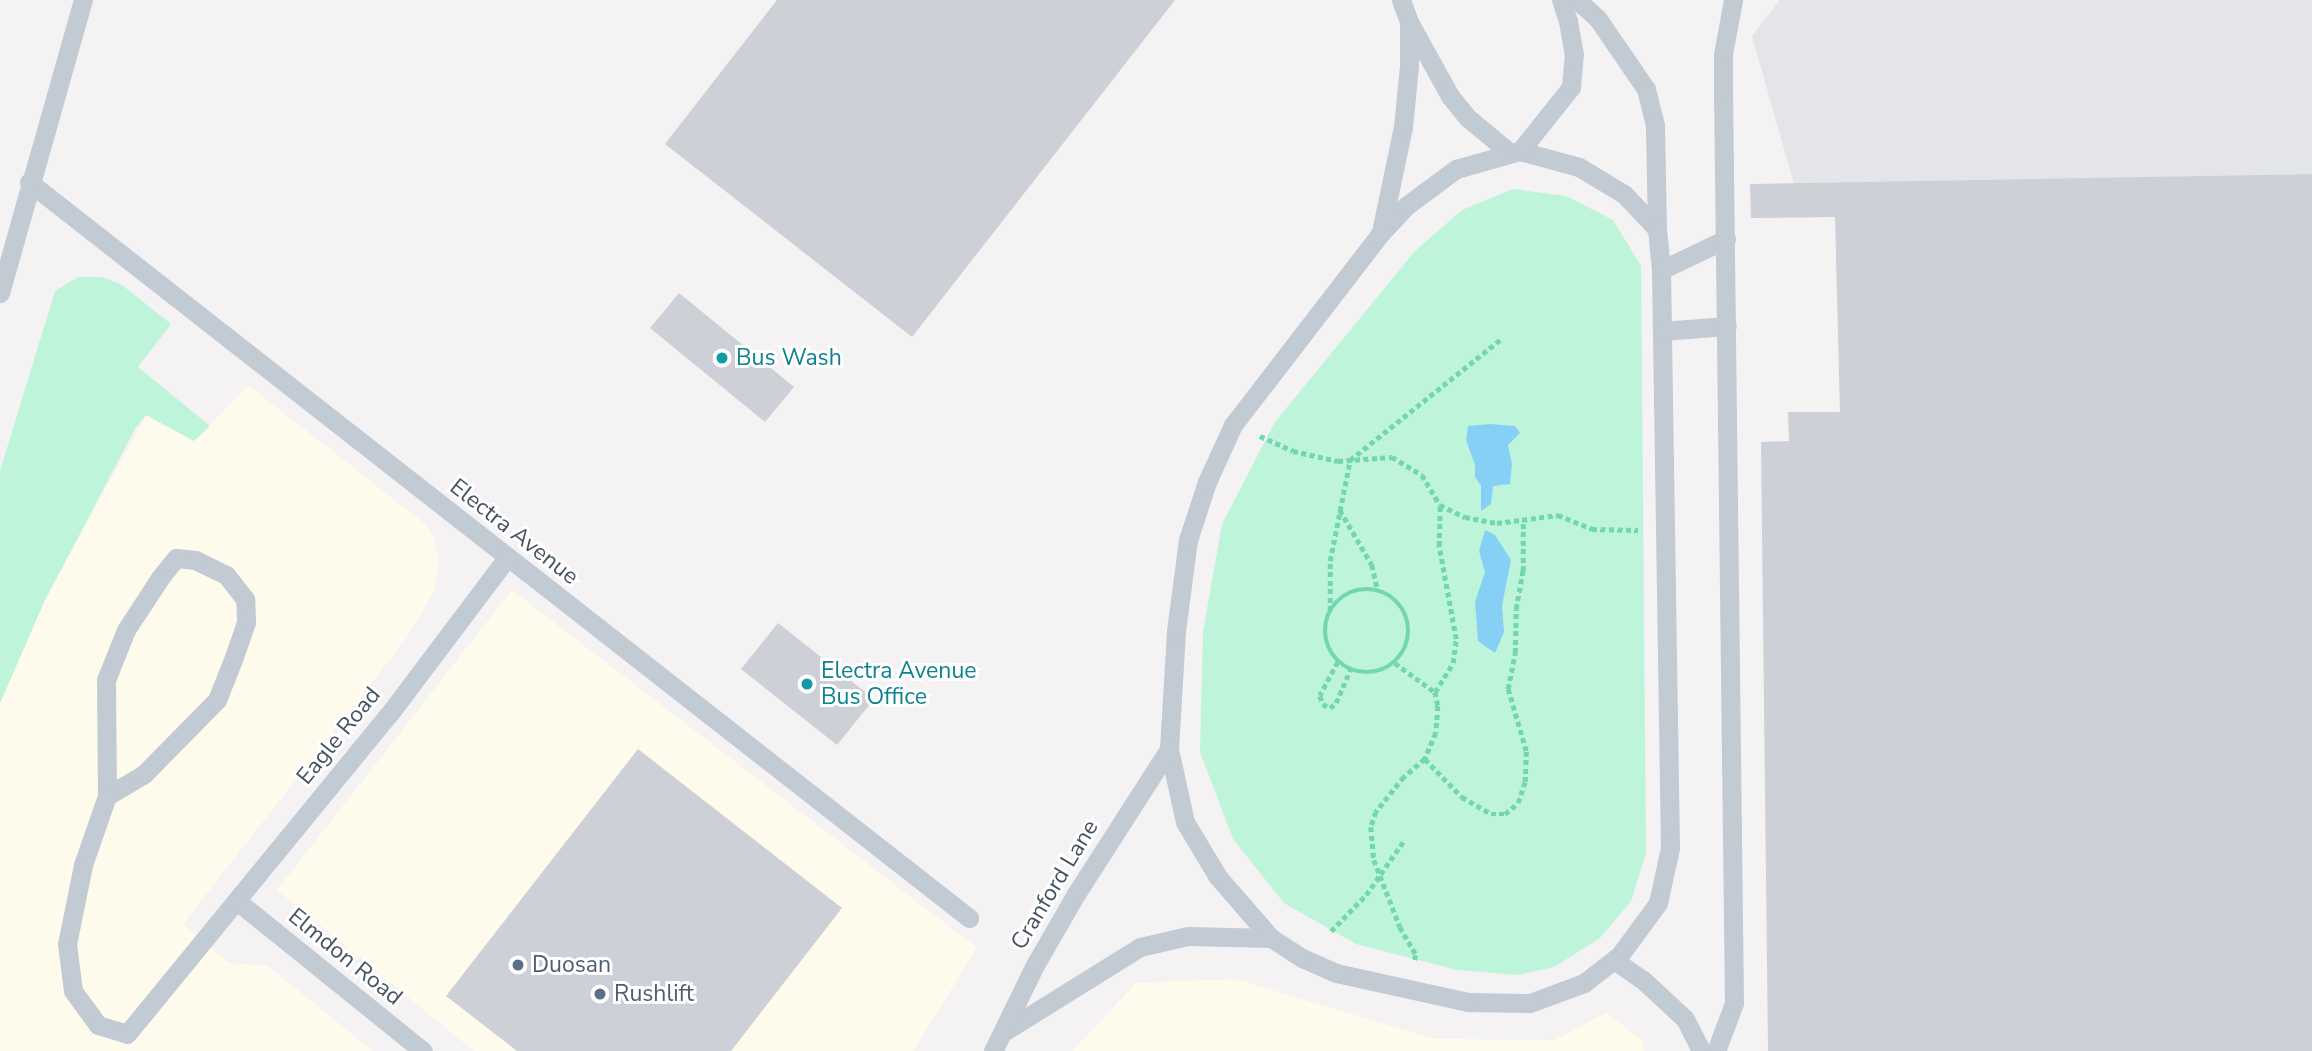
<!DOCTYPE html>
<html>
<head>
<meta charset="utf-8">
<style>
	body { margin:0 }
	#map { position:relative; width:2312px; height:1051px; overflow:hidden; background:#f4f2f2; font-family:"Nunito Sans",sans-serif }
	div>[style] { position:absolute }
	.commercial>* { inset:0; background:#fefbec }
	.airport>* { inset:0; background:#e3e5e9 }
	.green>* { inset:0; background:#bef4da }
	.water>* { inset:0; background:#87d0f5 }
	.building>* { inset:0; background:#cdd0d6 }
	.path>* { height:4.5px; margin-top:-2.25px; transform-origin:0; background:repeating-linear-gradient(90deg,#72d6b1 0 5px,transparent 0 8.5px) }
	.path>.ring { margin:-2.25px; padding:0; box-sizing:content-box; background:none; border:4.5px solid #72d6b1; border-radius:50% }
	.service>* { height:19px; margin:-9.5px; padding:0 9.5px; transform-origin:9.5px; border-radius:9.5px; background:#c2cad4 }
	.dots>* { width:19px; height:19px; translate:-50% -50%; box-sizing:border-box; border:4px solid #fff; border-radius:50% }
	span { translate:-50% -50%; white-space:nowrap; text-align:center; line-height:1.15; -webkit-text-stroke:6px #fff; paint-order:stroke }
	.culture-label { font-size:23px; color:#0d838f }
	.left { translate:0 -50%; text-align:left }
	.street-label { font-size:23px; color:#475261 }
	.service-label { font-size:23px; color:#4e5e75 }
</style>
</head>
<body>
<div id="map">
	<div class="commercial">
		<i style="clip-path:polygon(248px 385px,424px 523px,434px 538px,439px 559px,435px 590px,406px 639px,183px 924px,229px 963px,268px 966px,373px 1051px,0 1051px,0 703px,45px 600px,146px 415px,194px 441px)"></i>
		<i style="clip-path:polygon(512px 590px,977px 948px,913px 1051px,474px 1051px,277px 890px)"></i>
		<i style="clip-path:polygon(1235px 979px,1435px 1039px,1555px 1040px,1606px 1013px,1642px 1040px,1644px 1051px,1072px 1051px,1136px 983px)"></i>
	</div>
	<div class="airport">
		<i style="clip-path:polygon(1780px 0,2312px 0,2312px 174px,1794px 184px,1752px 36px)"></i>
	</div>
	<div class="green">
		<i style="clip-path:polygon(1513px 189px,1566px 196px,1613px 220px,1641px 266px,1646px 853px,1631px 901px,1600px 938px,1554px 967px,1517px 975px,1457px 970px,1356px 944px,1284px 903px,1233px 839px,1200px 752px,1203px 632px,1222px 524px,1275px 422px,1415px 251px,1462px 210px)"></i>
		<i style="clip-path:polygon(78px 277px,102px 277px,122px 285px,171px 324px,138px 367px,210px 426px,194px 441px,146px 415px,136px 427px,45px 600px,0 703px,0 471px,55px 291px)"></i>
	</div>
	<div class="water">
		<i style="clip-path:polygon(1490px 424px,1515px 426px,1520px 433px,1508px 445px,1512px 464px,1510px 484px,1493px 486px,1491px 504px,1481px 511px,1481px 486px,1475px 477px,1475px 465px,1466px 440px,1468px 426px)"></i>
		<i style="clip-path:polygon(1485px 530px,1495px 535px,1511px 560px,1502px 606px,1504px 632px,1495px 653px,1478px 641px,1475px 602px,1485px 572px,1479px 551px)"></i>
	</div>
	<div class="building">
		<i style="clip-path:polygon(777px 0,1175px 0,912px 337px,665px 144px)"></i>
		<i style="clip-path:polygon(2312px 174px,2312px 1051px,1768px 1051px,1761px 442px,1789px 441px,1788px 412px,1840px 412px,1835px 217px,1751px 218px,1750px 184px)"></i>
		<i style="clip-path:polygon(679px 293px,794px 387px,765px 422px,650px 328px)"></i>
		<i style="clip-path:polygon(778px 623px,874px 699px,837px 745px,741px 669px)"></i>
		<i style="clip-path:polygon(638px 749px,842px 908px,731px 1051px,517px 1051px,446px 996px)"></i>
	</div>
	<div class="path">
		<i style="left:1260px;top:436px;width:36px;rotate:24deg"></i>
		<i style="left:1293px;top:451px;width:46px;rotate:12.5deg"></i>
		<i style="left:1338px;top:461px;width:54px;rotate:-4.2deg"></i>
		<i style="left:1392px;top:457px;width:35px;rotate:31deg"></i>
		<i style="left:1422px;top:475px;width:35px;rotate:59deg"></i>
		<i style="left:1440px;top:505px;width:28px;rotate:26deg"></i>
		<i style="left:1465px;top:517px;width:33px;rotate:11deg"></i>
		<i style="left:1497px;top:523px;width:62px;rotate:-7.5deg"></i>
		<i style="left:1558px;top:515px;width:37px;rotate:22deg"></i>
		<i style="left:1592px;top:529px;width:46px;rotate:1.2deg"></i>
		<i style="left:1340px;top:510px;width:64px;rotate:59.8deg"></i>
		<i style="left:1372px;top:565px;width:27px;rotate:77deg"></i>
		<i class="ring" style="left:1325px;top:589px;width:79.5px;height:79.5px"></i>
		<i style="left:1330px;top:611px;width:50px;rotate:-90deg"></i>
		<i style="left:1330px;top:561px;width:103px;rotate:-78.8deg"></i>
		<i style="left:1350px;top:460px;width:193px;rotate:-38.7deg"></i>
		<i style="left:1338px;top:662px;width:38px;rotate:118deg"></i>
		<i style="left:1320px;top:696px;width:9px;rotate:69deg"></i>
		<i style="left:1323px;top:704px;width:8px;rotate:30deg"></i>
		<i style="left:1330px;top:708px;width:8px;rotate:-40deg"></i>
		<i style="left:1336px;top:703px;width:36px;rotate:-67deg"></i>
		<i style="left:1395px;top:663px;width:49px;rotate:35.9deg"></i>
		<i style="left:1435px;top:692px;width:14px;rotate:78deg"></i>
		<i style="left:1438px;top:706px;width:27px;rotate:94deg"></i>
		<i style="left:1436px;top:733px;width:28px;rotate:113deg"></i>
		<i style="left:1425px;top:759px;width:28px;rotate:139deg"></i>
		<i style="left:1404px;top:777px;width:45px;rotate:128.7deg"></i>
		<i style="left:1376px;top:812px;width:16px;rotate:108deg"></i>
		<i style="left:1371px;top:827px;width:33px;rotate:85deg"></i>
		<i style="left:1374px;top:860px;width:72px;rotate:68.8deg"></i>
		<i style="left:1400px;top:927px;width:32px;rotate:60deg"></i>
		<i style="left:1416px;top:955px;width:7px;rotate:106deg"></i>
		<i style="left:1435px;top:692px;width:34px;rotate:-58deg"></i>
		<i style="left:1453px;top:663px;width:24px;rotate:-83deg"></i>
		<i style="left:1456px;top:639px;width:95px;rotate:-100.4deg"></i>
		<i style="left:1439px;top:546px;width:41px;rotate:-88.6deg"></i>
		<i style="left:1425px;top:759px;width:53px;rotate:45.8deg"></i>
		<i style="left:1462px;top:797px;width:34px;rotate:30deg"></i>
		<i style="left:1491px;top:814px;width:14px"></i>
		<i style="left:1505px;top:814px;width:17px;rotate:-40deg"></i>
		<i style="left:1518px;top:803px;width:22px;rotate:-72deg"></i>
		<i style="left:1525px;top:782px;width:31px;rotate:-88deg"></i>
		<i style="left:1526px;top:751px;width:65px;rotate:-106.2deg"></i>
		<i style="left:1508px;top:689px;width:37px;rotate:-79deg"></i>
		<i style="left:1515px;top:653px;width:44px;rotate:-88.7deg"></i>
		<i style="left:1516px;top:609px;width:39px;rotate:-80deg"></i>
		<i style="left:1523px;top:571px;width:51px;rotate:-90deg"></i>
		<i style="left:1331px;top:931px;width:50px;rotate:-45.8deg"></i>
		<i style="left:1366px;top:895px;width:65px;rotate:-55.1deg"></i>
	</div>
	<div class="service">
		<i style="left:1401px;top:0;width:23px;rotate:70deg"></i>
		<i style="left:1409px;top:22px;width:85px;rotate:61deg"></i>
		<i style="left:1450px;top:96px;width:28px;rotate:51deg"></i>
		<i style="left:1468px;top:118px;width:53px;rotate:39.7deg"></i>
		<i style="left:1577px;top:0;width:28px;rotate:42deg"></i>
		<i style="left:1598px;top:19px;width:85px;rotate:55.6deg"></i>
		<i style="left:1646px;top:89px;width:38px;rotate:76deg"></i>
		<i style="left:1655px;top:126px;width:103px;rotate:88.9deg"></i>
		<i style="left:1520px;top:151px;width:61px;rotate:15.2deg"></i>
		<i style="left:1579px;top:167px;width:52px;rotate:31deg"></i>
		<i style="left:1624px;top:194px;width:48px;rotate:46.7deg"></i>
		<i style="left:1657px;top:229px;width:41px;rotate:84.4deg"></i>
		<i style="left:1661px;top:270px;width:578px;rotate:89.11deg"></i>
		<i style="left:1670px;top:848px;width:56px;rotate:102.3deg"></i>
		<i style="left:1658px;top:903px;width:64px;rotate:126.2deg"></i>
		<i style="left:1620px;top:955px;width:46px;rotate:142.1deg"></i>
		<i style="left:1584px;top:983px;width:58px;rotate:159.7deg"></i>
		<i style="left:1530px;top:1003px;width:62px;rotate:-179.1deg"></i>
		<i style="left:1468px;top:1002px;width:135px;rotate:-167.6deg"></i>
		<i style="left:1336px;top:973px;width:37px;rotate:-156deg"></i>
		<i style="left:1302px;top:958px;width:37px;rotate:-147deg"></i>
		<i style="left:1271px;top:938px;width:81px;rotate:-131deg"></i>
		<i style="left:1218px;top:877px;width:64px;rotate:-121deg"></i>
		<i style="left:1185px;top:822px;width:75px;rotate:-102.4deg"></i>
		<i style="left:1169px;top:749px;width:118px;rotate:-86.6deg"></i>
		<i style="left:1176px;top:631px;width:92px;rotate:-82.5deg"></i>
		<i style="left:1188px;top:540px;width:61px;rotate:-71.9deg"></i>
		<i style="left:1207px;top:482px;width:63px;rotate:-65.5deg"></i>
		<i style="left:1233px;top:425px;width:242px;rotate:-52.4deg"></i>
		<i style="left:1381px;top:233px;width:37px;rotate:-47deg"></i>
		<i style="left:1406px;top:206px;width:62px;rotate:-36.5deg"></i>
		<i style="left:1456px;top:169px;width:66px;rotate:-15.7deg"></i>
		<i style="left:1520px;top:151px;width:82px;rotate:-51.4deg"></i>
		<i style="left:1571px;top:87px;width:32px;rotate:-85deg"></i>
		<i style="left:1574px;top:55px;width:35px;rotate:-100deg"></i>
		<i style="left:1568px;top:21px;width:22px;rotate:-108deg"></i>
		<i style="left:29px;top:182px;width:1194px;rotate:38.06deg"></i>
		<i style="left:1381px;top:232px;width:107px;rotate:-78.2deg"></i>
		<i style="left:1403px;top:127px;width:61px;rotate:-84.4deg"></i>
		<i style="left:1409px;top:66px;width:44px;rotate:-90deg"></i>
		<i style="left:1661px;top:270px;width:72px;rotate:-25.5deg"></i>
		<i style="left:0;top:293px;width:305px;rotate:-74.2deg"></i>
		<i style="left:1662px;top:331px;width:65px;rotate:-4.4deg"></i>
		<i style="left:107px;top:796px;width:43px;rotate:-30.7deg"></i>
		<i style="left:144px;top:774px;width:104px;rotate:-45.4deg"></i>
		<i style="left:217px;top:700px;width:46px;rotate:-68.4deg"></i>
		<i style="left:234px;top:657px;width:37px;rotate:-71deg"></i>
		<i style="left:246px;top:622px;width:23px;rotate:-92deg"></i>
		<i style="left:245px;top:599px;width:31px;rotate:-128deg"></i>
		<i style="left:226px;top:575px;width:34px;rotate:-154deg"></i>
		<i style="left:195px;top:560px;width:19px;rotate:-174deg"></i>
		<i style="left:176px;top:558px;width:26px;rotate:129deg"></i>
		<i style="left:160px;top:578px;width:62px;rotate:123.2deg"></i>
		<i style="left:126px;top:630px;width:54px;rotate:111.8deg"></i>
		<i style="left:106px;top:680px;width:116px;rotate:89.5deg"></i>
		<i style="left:107px;top:796px;width:73px;rotate:109.2deg"></i>
		<i style="left:83px;top:865px;width:81px;rotate:101.4deg"></i>
		<i style="left:67px;top:944px;width:47px;rotate:82.7deg"></i>
		<i style="left:73px;top:991px;width:42px;rotate:53.7deg"></i>
		<i style="left:98px;top:1025px;width:30px;rotate:17deg"></i>
		<i style="left:127px;top:1034px;width:415px;rotate:-50.7deg"></i>
		<i style="left:390px;top:713px;width:194px;rotate:-53deg"></i>
		<i style="left:237px;top:901px;width:239px;rotate:38.9deg"></i>
		<i style="left:1614px;top:960px;width:35px;rotate:35deg"></i>
		<i style="left:1643px;top:980px;width:57px;rotate:42.9deg"></i>
		<i style="left:1685px;top:1019px;width:36px;rotate:63deg"></i>
		<i style="left:1005px;top:1031px;width:159px;rotate:-31.9deg"></i>
		<i style="left:1140px;top:947px;width:49px;rotate:-12.9deg"></i>
		<i style="left:1188px;top:936px;width:83px;rotate:1.4deg"></i>
		<i style="left:993px;top:1051px;width:96px;rotate:-64deg"></i>
		<i style="left:1035px;top:965px;width:82px;rotate:-60deg"></i>
		<i style="left:1076px;top:894px;width:172px;rotate:-57.3deg"></i>
		<i style="left:1716px;top:1051px;width:51px;rotate:-69.4deg"></i>
		<i style="left:1734px;top:1003px;width:914px;rotate:-90.69deg"></i>
		<i style="left:1723px;top:89px;width:35px;rotate:-90deg"></i>
		<i style="left:1723px;top:54px;width:55px;rotate:-79.5deg"></i>
	</div>
	<div class="dots">
		<i style="left:722px;top:358px;background:#0f9aa8"></i>
		<i style="left:807px;top:684px;background:#0f9aa8"></i>
		<i style="left:518px;top:965px;background:#5c6f8a"></i>
		<i style="left:600px;top:994px;background:#5c6f8a"></i>
	</div>
	<div class="culture-label">
		<span class="left" style="left:736px;top:358px">Bus Wash</span>
		<span class="left" style="left:821px;top:684px">Electra Avenue<br>Bus Office</span>
	</div>
	<div class="street-label">
		<span style="left:514px;top:532px;rotate:38deg">Electra Avenue</span>
		<span style="left:339px;top:736px;rotate:-51deg">Eagle Road</span>
		<span style="left:1055px;top:885px;rotate:-59deg">Cranford Lane</span>
		<span style="left:345px;top:957px;rotate:39deg">Elmdon Road</span>
	</div>
	<div class="service-label">
		<span class="left" style="left:532px;top:965px">Duosan</span>
		<span class="left" style="left:614px;top:994px">Rushlift</span>
	</div>
</div>
</body>
</html>
